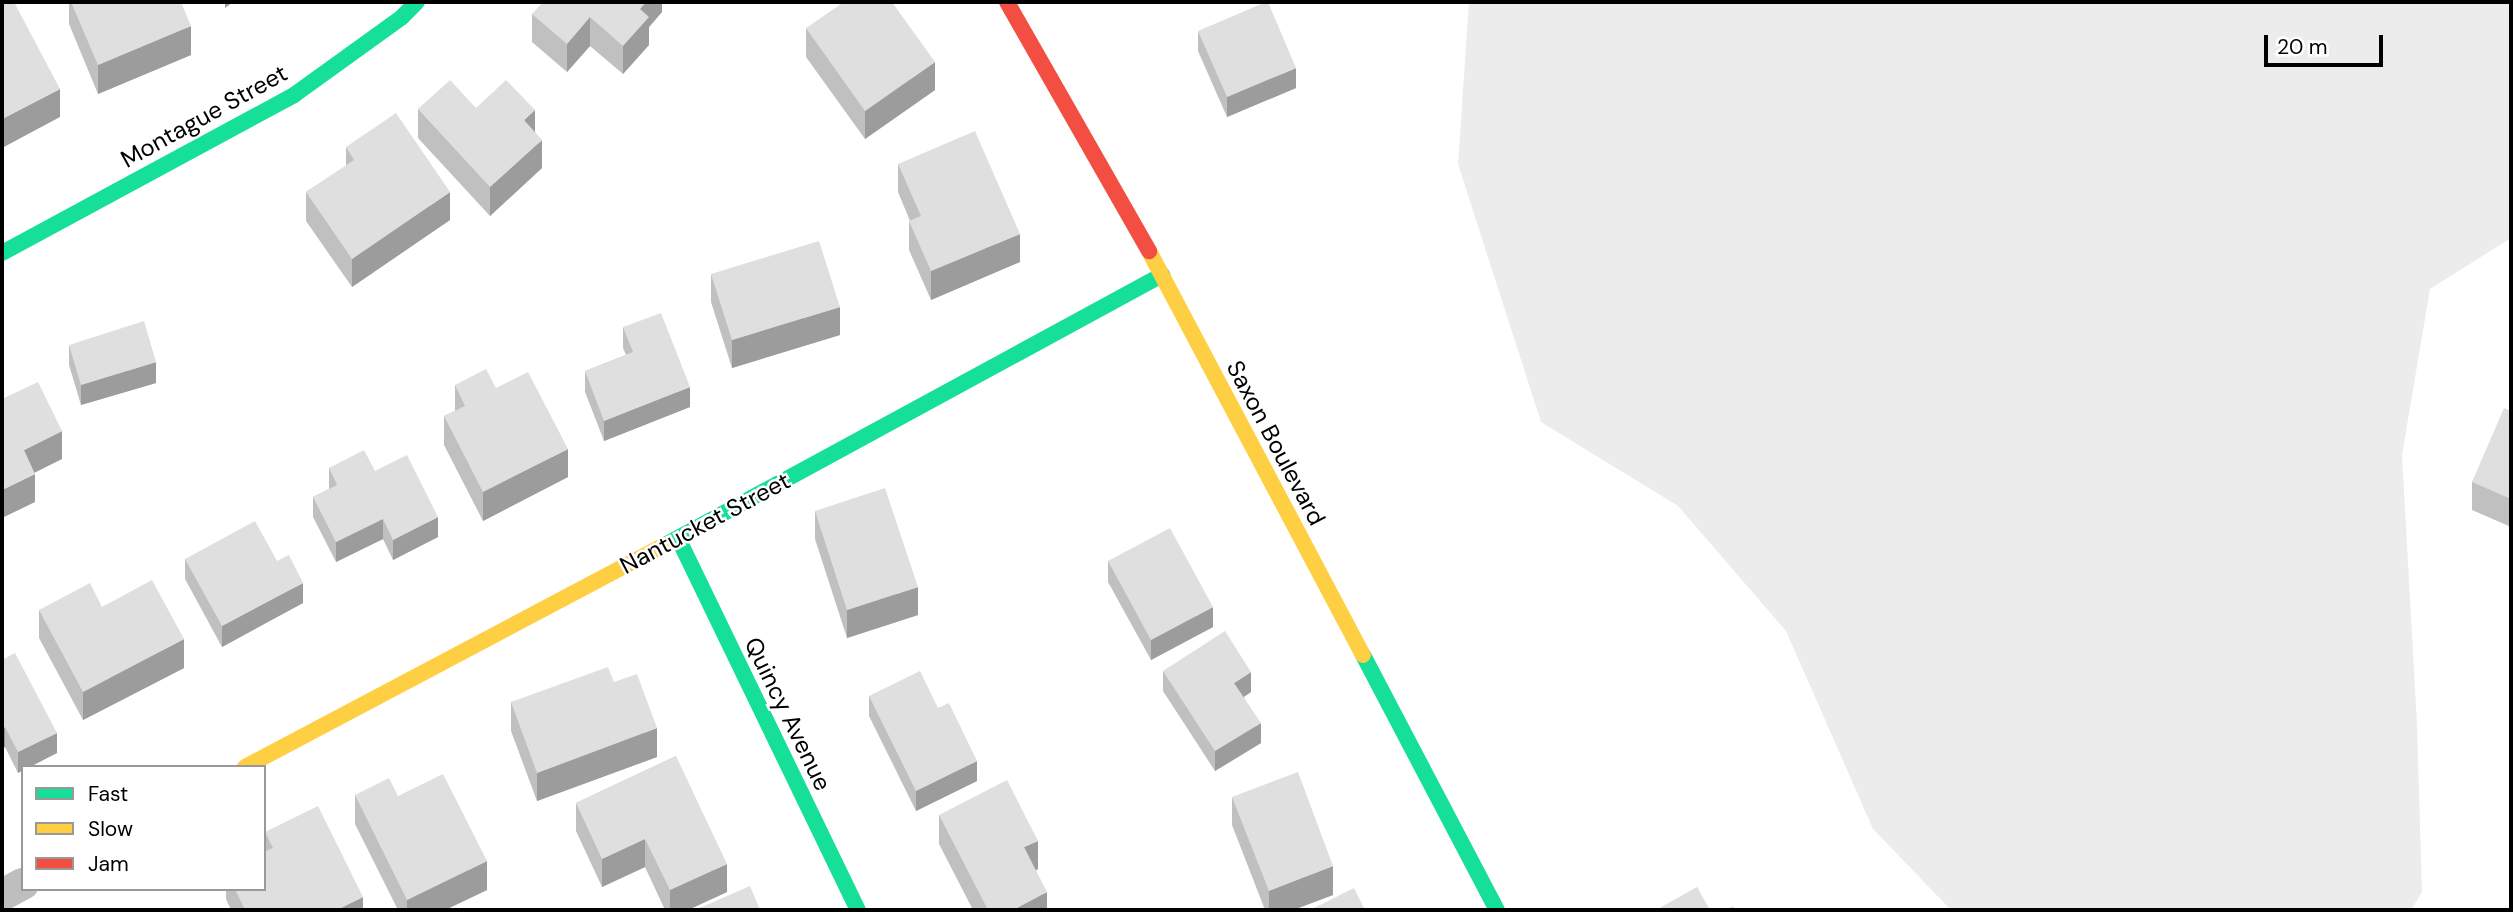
<!DOCTYPE html>
<html>
<head>
<meta charset="utf-8">
<style>
	body { margin:0 }
	#map { position:relative; width:2513px; height:912px; overflow:hidden; background:#fff; font-family:"DM Sans",sans-serif }
	div>[style] { position:absolute }
	.green>* { inset:0; background:#ececec }
	.street>* { height:32px; margin:-16px; padding:0 16px; transform-origin:16px; border-radius:16px; background:#bebebe }
	.fast>* { height:16px; margin:-8px; padding:0 8px; transform-origin:8px; border-radius:8px; background:#16e098 }
	.slow>* { height:16px; margin:-8px; padding:0 8px; transform-origin:8px; border-radius:8px; background:#ffcf43 }
	.jam>* { height:16px; margin:-8px; padding:0 8px; transform-origin:8px; border-radius:8px; background:#f24e42 }
	.wall>* { inset:0; background:#c0c0c0 }
	.shaded-wall>* { inset:0; background:#9c9c9c }
	.building>* { inset:0; background:#dfdfdf }
	span { translate:-50% -50%; white-space:nowrap; text-align:center; line-height:1.15; -webkit-text-stroke:5px #fff; paint-order:stroke }
	.street-label { font-size:24px; color:#000 }
	.frame { position:absolute; inset:0; border:4px solid #000; pointer-events:none }
	.legend { position:absolute; left:21px; top:765px; width:245px; height:126px; box-sizing:border-box; background:#fff; border:2px solid #999; margin:0; padding:9px 12px; list-style:none; font-size:21px; color:#000 }
	.legend li { display:flex; align-items:center; gap:14px; height:35px }
	.legend b { width:35px; border:2px solid #999 }
	.scale { position:absolute; left:2264px; top:35px; width:119px; height:32px; box-sizing:border-box; border:4px solid #000; border-top:0; padding-left:9px; font-size:21px; line-height:24px; white-space:nowrap; color:#000; -webkit-text-stroke:5px #fff; paint-order:stroke }
</style>
</head>
<body>
<div id="map">
	<div class="green">
		<i style="clip-path:polygon(1469px 2px,2511px 2px,2511px 238px,2430px 289px,2402px 455px,2417px 724px,2422px 892px,2411px 910px,1951px 910px,1873px 829px,1786px 631px,1678px 506px,1541px 422px,1458px 164px)"></i>
	</div>
	<div class="street">
		<i style="left:2px;top:895px;width:24px;rotate:-28deg"></i>
	</div>
	<div class="fast">
		<i style="left:2px;top:253px;width:332px;rotate:-28.4deg"></i>
		<i style="left:294px;top:95px;width:133px;rotate:-35.8deg"></i>
		<i style="left:402px;top:17px;width:21px;rotate:-45deg"></i>
		<i style="left:678px;top:538px;width:413px;rotate:64.2deg"></i>
		<i style="left:665px;top:545px;width:566px;rotate:-28.51deg"></i>
		<i style="left:1363px;top:655px;width:288px;rotate:62.3deg"></i>
	</div>
	<div class="slow">
		<i style="left:1149px;top:251px;width:457px;rotate:62.1deg"></i>
		<i style="left:245px;top:767px;width:475px;rotate:-27.9deg"></i>
	</div>
	<div class="jam">
		<i style="left:1007px;top:2px;width:287px;rotate:60.3deg"></i>
	</div>
	<div class="wall">
		<i style="clip-path:polygon(69px 2px,181px 2px,191px 55px,98px 94px,69px 24px)"></i>
		<i style="clip-path:polygon(662px 2px,662px 12px,649px 27px,649px 45px,623px 74px,590px 46px,567px 72px,532px 42px,532px 14px)"></i>
		<i style="clip-path:polygon(806px 28px,935px 90px,865px 139px,806px 57px)"></i>
		<i style="clip-path:polygon(1198px 31px,1296px 88px,1227px 117px,1198px 51px)"></i>
		<i style="clip-path:polygon(476px 108px,535px 131px,542px 168px,490px 216px,418px 138px,418px 109px)"></i>
		<i style="clip-path:polygon(346px 147px,450px 220px,352px 287px,306px 221px,306px 192px,346px 166px)"></i>
		<i style="clip-path:polygon(898px 164px,1020px 262px,931px 300px,909px 250px,909px 221px,910px 221px,898px 192px)"></i>
		<i style="clip-path:polygon(711px 274px,840px 335px,732px 368px,711px 302px)"></i>
		<i style="clip-path:polygon(623px 327px,690px 407px,604px 441px,585px 392px,585px 371px,626px 355px,623px 348px)"></i>
		<i style="clip-path:polygon(69px 345px,156px 383px,81px 405px,69px 365px)"></i>
		<i style="clip-path:polygon(455px 385px,496px 388px,568px 477px,483px 521px,444px 445px,444px 416px,455px 411px)"></i>
		<i style="clip-path:polygon(2511px 411px,2511px 527px,2472px 510px,2472px 482px)"></i>
		<i style="clip-path:polygon(329px 468px,375px 471px,438px 537px,393px 560px,383px 539px,336px 562px,313px 517px,313px 497px,329px 489px)"></i>
		<i style="clip-path:polygon(815px 511px,918px 615px,847px 638px,815px 539px)"></i>
		<i style="clip-path:polygon(185px 559px,277px 561px,303px 603px,222px 647px,185px 579px)"></i>
		<i style="clip-path:polygon(1108px 561px,1213px 627px,1151px 660px,1108px 582px)"></i>
		<i style="clip-path:polygon(102px 607px,184px 668px,83px 720px,39px 638px,39px 610px)"></i>
		<i style="clip-path:polygon(2px 660px,57px 753px,23px 767px,23px 770px,18px 773px,5px 747px)"></i>
		<i style="clip-path:polygon(1163px 671px,1251px 692px,1244px 697px,1261px 743px,1215px 771px,1163px 691px)"></i>
		<i style="clip-path:polygon(614px 682px,657px 757px,537px 801px,511px 731px,511px 702px)"></i>
		<i style="clip-path:polygon(869px 696px,938px 708px,977px 781px,916px 811px,869px 716px)"></i>
		<i style="clip-path:polygon(676px 756px,727px 892px,688px 910px,665px 910px,645px 867px,602px 887px,576px 831px,576px 803px)"></i>
		<i style="clip-path:polygon(355px 795px,398px 796px,487px 890px,445px 910px,398px 910px,355px 824px)"></i>
		<i style="clip-path:polygon(1232px 797px,1333px 895px,1293px 910px,1265px 910px,1232px 825px)"></i>
		<i style="clip-path:polygon(939px 815px,1038px 869px,1036px 870px,1047px 910px,973px 910px,939px 844px)"></i>
		<i style="clip-path:polygon(265px 832px,363px 910px,231px 910px,226px 899px,226px 889px,264px 889px)"></i>
	</div>
	<div class="shaded-wall">
		<i style="clip-path:polygon(225px 2px,233px 2px,225px 8px)"></i>
		<i style="clip-path:polygon(646px 2px,662px 2px,662px 12px,649px 27px,649px 45px,623px 74px,623px 46px,640px 9px)"></i>
		<i style="clip-path:polygon(590px 17px,590px 46px,567px 72px,567px 44px)"></i>
		<i style="clip-path:polygon(191px 26px,191px 55px,98px 94px,98px 65px)"></i>
		<i style="clip-path:polygon(935px 62px,935px 90px,865px 139px,865px 111px)"></i>
		<i style="clip-path:polygon(1296px 68px,1296px 88px,1227px 117px,1227px 97px)"></i>
		<i style="clip-path:polygon(60px 89px,60px 117px,2px 148px,2px 119px)"></i>
		<i style="clip-path:polygon(535px 110px,535px 139px,524px 120px)"></i>
		<i style="clip-path:polygon(542px 140px,542px 168px,490px 216px,490px 187px)"></i>
		<i style="clip-path:polygon(450px 192px,450px 220px,352px 287px,352px 259px)"></i>
		<i style="clip-path:polygon(1020px 234px,1020px 262px,931px 300px,931px 271px)"></i>
		<i style="clip-path:polygon(840px 307px,840px 335px,732px 368px,732px 340px)"></i>
		<i style="clip-path:polygon(156px 362px,156px 383px,81px 405px,81px 385px)"></i>
		<i style="clip-path:polygon(690px 387px,690px 407px,604px 441px,604px 421px)"></i>
		<i style="clip-path:polygon(62px 431px,62px 459px,24px 478px,24px 450px)"></i>
		<i style="clip-path:polygon(568px 449px,568px 477px,483px 521px,483px 492px)"></i>
		<i style="clip-path:polygon(35px 474px,35px 502px,2px 518px,2px 490px)"></i>
		<i style="clip-path:polygon(438px 517px,438px 537px,393px 560px,393px 540px)"></i>
		<i style="clip-path:polygon(383px 519px,383px 539px,336px 562px,336px 542px)"></i>
		<i style="clip-path:polygon(303px 583px,303px 603px,222px 647px,222px 626px)"></i>
		<i style="clip-path:polygon(918px 587px,918px 615px,847px 638px,847px 610px)"></i>
		<i style="clip-path:polygon(1213px 607px,1213px 627px,1151px 660px,1151px 640px)"></i>
		<i style="clip-path:polygon(184px 639px,184px 668px,83px 720px,83px 692px)"></i>
		<i style="clip-path:polygon(1251px 672px,1251px 692px,1234px 703px,1234px 683px)"></i>
		<i style="clip-path:polygon(1261px 723px,1261px 743px,1215px 771px,1215px 751px)"></i>
		<i style="clip-path:polygon(5px 727px,5px 747px,2px 749px,2px 729px)"></i>
		<i style="clip-path:polygon(657px 728px,657px 757px,537px 801px,537px 773px)"></i>
		<i style="clip-path:polygon(57px 733px,57px 753px,30px 767px,23px 767px,23px 770px,18px 773px,18px 752px)"></i>
		<i style="clip-path:polygon(977px 761px,977px 781px,916px 811px,916px 791px)"></i>
		<i style="clip-path:polygon(645px 839px,645px 867px,602px 887px,602px 859px)"></i>
		<i style="clip-path:polygon(1038px 841px,1038px 869px,1024px 876px,1024px 847px)"></i>
		<i style="clip-path:polygon(487px 861px,487px 890px,445px 910px,407px 910px,407px 900px)"></i>
		<i style="clip-path:polygon(727px 864px,727px 892px,688px 910px,670px 910px,670px 890px)"></i>
		<i style="clip-path:polygon(1333px 866px,1333px 895px,1293px 910px,1269px 910px,1269px 891px)"></i>
		<i style="clip-path:polygon(1047px 892px,1047px 910px,1013px 910px)"></i>
		<i style="clip-path:polygon(363px 897px,363px 910px,337px 910px)"></i>
	</div>
	<div class="building">
		<i style="clip-path:polygon(2px 2px,14px 2px,60px 89px,2px 119px)"></i>
		<i style="clip-path:polygon(71px 2px,181px 2px,191px 26px,98px 65px)"></i>
		<i style="clip-path:polygon(543px 2px,646px 2px,640px 9px,649px 17px,623px 46px,590px 17px,567px 44px,532px 14px)"></i>
		<i style="clip-path:polygon(844px 2px,892px 2px,935px 62px,865px 111px,806px 28px)"></i>
		<i style="clip-path:polygon(1266px 2px,1268px 2px,1296px 68px,1227px 97px,1198px 31px)"></i>
		<i style="clip-path:polygon(450px 80px,476px 108px,506px 80px,535px 110px,524px 120px,542px 140px,490px 187px,418px 109px)"></i>
		<i style="clip-path:polygon(396px 113px,450px 192px,352px 259px,306px 192px,354px 160px,346px 147px)"></i>
		<i style="clip-path:polygon(975px 131px,1020px 234px,931px 271px,909px 221px,921px 216px,898px 164px)"></i>
		<i style="clip-path:polygon(819px 241px,840px 307px,732px 340px,711px 274px)"></i>
		<i style="clip-path:polygon(661px 313px,690px 387px,604px 421px,585px 371px,633px 352px,623px 327px)"></i>
		<i style="clip-path:polygon(144px 321px,156px 362px,81px 385px,69px 345px)"></i>
		<i style="clip-path:polygon(486px 369px,496px 388px,528px 372px,568px 449px,483px 492px,444px 416px,465px 406px,455px 385px)"></i>
		<i style="clip-path:polygon(38px 382px,62px 431px,24px 450px,35px 474px,2px 490px,2px 399px)"></i>
		<i style="clip-path:polygon(2504px 408px,2511px 411px,2511px 499px,2472px 482px)"></i>
		<i style="clip-path:polygon(364px 450px,375px 471px,407px 455px,438px 517px,393px 540px,383px 519px,336px 542px,313px 497px,337px 485px,329px 468px)"></i>
		<i style="clip-path:polygon(885px 488px,918px 587px,847px 610px,815px 511px)"></i>
		<i style="clip-path:polygon(255px 521px,277px 561px,289px 555px,303px 583px,222px 626px,185px 559px)"></i>
		<i style="clip-path:polygon(1170px 528px,1213px 607px,1151px 640px,1108px 561px)"></i>
		<i style="clip-path:polygon(152px 580px,184px 639px,83px 692px,39px 610px,90px 583px,102px 607px)"></i>
		<i style="clip-path:polygon(1225px 631px,1251px 672px,1234px 683px,1261px 723px,1215px 751px,1163px 671px)"></i>
		<i style="clip-path:polygon(15px 653px,57px 733px,18px 752px,5px 727px,2px 729px,2px 660px)"></i>
		<i style="clip-path:polygon(608px 667px,614px 682px,637px 674px,657px 728px,537px 773px,511px 702px)"></i>
		<i style="clip-path:polygon(920px 671px,938px 708px,949px 703px,977px 761px,916px 791px,869px 696px)"></i>
		<i style="clip-path:polygon(676px 756px,727px 864px,670px 890px,645px 839px,602px 859px,576px 803px)"></i>
		<i style="clip-path:polygon(1298px 772px,1333px 866px,1269px 891px,1232px 797px)"></i>
		<i style="clip-path:polygon(443px 774px,487px 861px,407px 900px,355px 795px,389px 778px,398px 796px)"></i>
		<i style="clip-path:polygon(1007px 780px,1038px 841px,1024px 847px,1047px 892px,1013px 910px,988px 910px,939px 815px)"></i>
		<i style="clip-path:polygon(318px 806px,363px 897px,337px 910px,308px 910px,307px 908px,302px 910px,245px 910px,235px 889px,264px 889px,264px 852px,273px 848px,265px 832px)"></i>
		<i style="clip-path:polygon(750px 886px,760px 910px,695px 910px)"></i>
		<i style="clip-path:polygon(1697px 887px,1710px 910px,1656px 910px)"></i>
		<i style="clip-path:polygon(1354px 888px,1365px 910px,1310px 910px)"></i>
		<i style="clip-path:polygon(1733px 906px,1736px 910px,1726px 910px)"></i>
	</div>
	<div class="street-label">
		<span style="left:204px;top:116px;rotate:-29deg">Montague Street</span>
		<span style="left:1276px;top:443px;rotate:62deg">Saxon Boulevard</span>
		<span style="left:705px;top:523px;rotate:-28deg">Nantucket Street</span>
		<span style="left:788px;top:714px;rotate:64deg">Quincy Avenue</span>
	</div>
	<div class="frame"></div>
	<ul class="legend">
	<li><b style="height:9px;background:#16e098"></b>Fast</li>
	<li><b style="height:9px;background:#ffcf43"></b>Slow</li>
	<li><b style="height:9px;background:#f24e42"></b>Jam</li>
	</ul>
	<div class="scale">20 m</div>
</div>
</body>
</html>
